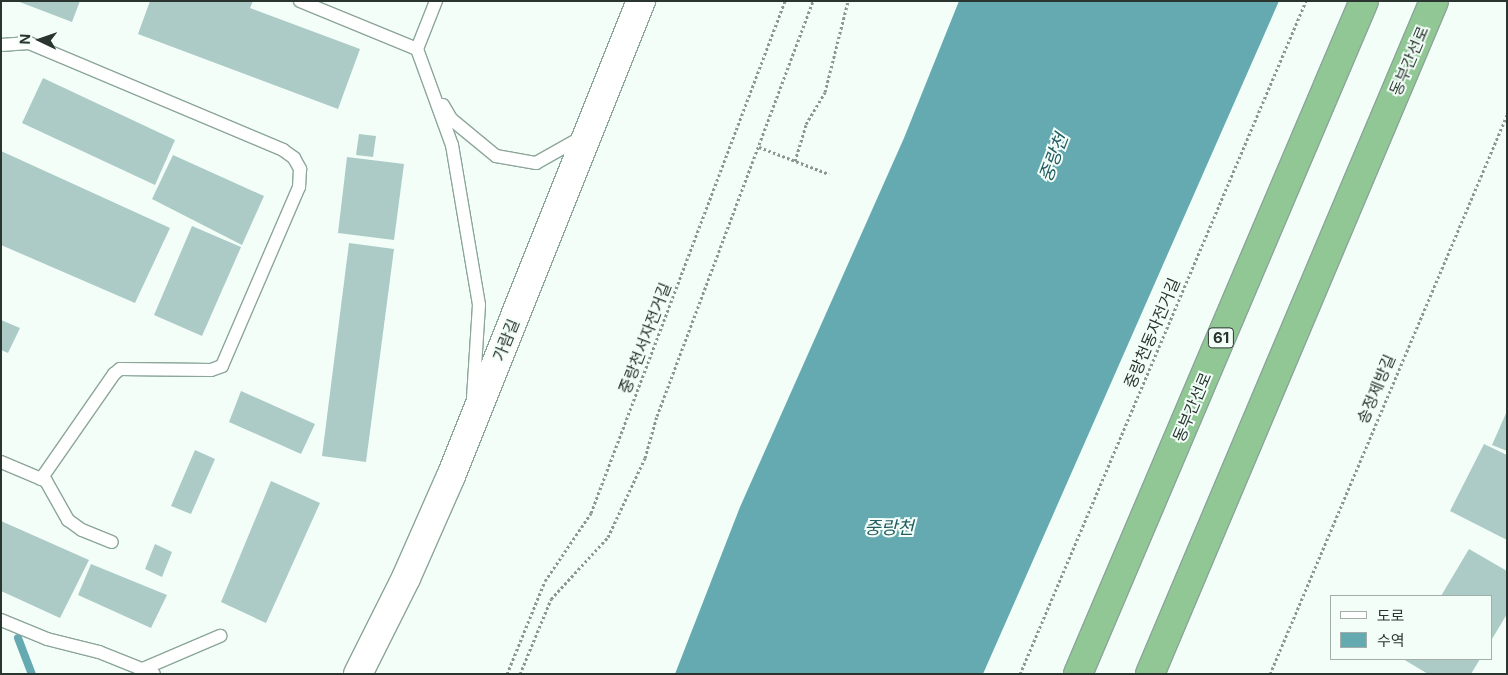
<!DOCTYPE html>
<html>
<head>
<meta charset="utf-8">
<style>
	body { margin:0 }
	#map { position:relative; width:1508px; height:675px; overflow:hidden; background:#f3fef9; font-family:Inter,"Noto Sans KR",sans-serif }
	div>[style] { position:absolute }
	.water>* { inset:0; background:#66aab1 }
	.stream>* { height:8px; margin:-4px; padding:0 4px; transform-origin:4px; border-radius:4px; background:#66aab1 }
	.building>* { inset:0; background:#accbc6 }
	.path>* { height:3px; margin-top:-1.5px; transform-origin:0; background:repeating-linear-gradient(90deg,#8c9792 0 2.5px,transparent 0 5px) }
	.roads { filter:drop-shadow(1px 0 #8ca69a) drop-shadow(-1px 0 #8ca69a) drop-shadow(0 1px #8ca69a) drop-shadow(0 -1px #8ca69a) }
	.service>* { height:12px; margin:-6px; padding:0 6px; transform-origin:6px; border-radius:6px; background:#fff }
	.tertiary>* { height:28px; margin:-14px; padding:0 14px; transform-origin:14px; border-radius:14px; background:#fff }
	.trunk>* { height:28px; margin:-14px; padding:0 14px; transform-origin:14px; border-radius:14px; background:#90c794 }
	span { translate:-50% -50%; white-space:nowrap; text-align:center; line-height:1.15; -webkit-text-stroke:4px #f3fef9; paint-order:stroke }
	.shield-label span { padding:1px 4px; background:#f3fef9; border:1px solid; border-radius:4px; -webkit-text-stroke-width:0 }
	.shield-label { font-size:15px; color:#2a3530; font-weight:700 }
	.street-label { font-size:16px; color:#2a3530 }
	.water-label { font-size:18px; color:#235c62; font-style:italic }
	.frame { position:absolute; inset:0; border:2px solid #2a3530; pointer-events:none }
	.legend { position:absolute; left:1330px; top:595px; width:162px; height:65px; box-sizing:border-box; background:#f3fef9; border:1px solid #a3aea9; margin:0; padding:6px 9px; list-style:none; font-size:15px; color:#2a3530 }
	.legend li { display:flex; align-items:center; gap:10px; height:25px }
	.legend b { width:25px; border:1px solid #a3aea9 }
	.north { position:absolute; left:15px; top:15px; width:50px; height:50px; -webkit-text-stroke:4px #f3fef9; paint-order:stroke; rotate:273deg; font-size:14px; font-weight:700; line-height:20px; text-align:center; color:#2a3530 }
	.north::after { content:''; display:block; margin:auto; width:18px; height:22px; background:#2a3530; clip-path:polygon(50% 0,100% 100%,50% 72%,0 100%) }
</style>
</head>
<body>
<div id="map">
	<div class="water">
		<i style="clip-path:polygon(959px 1px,1279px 1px,983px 674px,675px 674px,740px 507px,904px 138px)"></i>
	</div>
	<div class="stream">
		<i style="left:18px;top:638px;width:39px;rotate:69deg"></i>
	</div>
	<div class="building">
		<i style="clip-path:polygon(17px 1px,80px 1px,72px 22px)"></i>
		<i style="clip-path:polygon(150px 1px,253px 1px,250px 8px,360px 49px,338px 109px,138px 34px)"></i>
		<i style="clip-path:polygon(43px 78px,175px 140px,155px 185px,22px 123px)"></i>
		<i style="clip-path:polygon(359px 134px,376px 136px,373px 157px,356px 155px)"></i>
		<i style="clip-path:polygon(1px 151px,170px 228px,135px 303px,1px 245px)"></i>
		<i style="clip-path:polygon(173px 155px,264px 196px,242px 245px,152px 199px)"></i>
		<i style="clip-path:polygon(347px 157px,404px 164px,394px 240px,338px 233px)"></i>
		<i style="clip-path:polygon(192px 226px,241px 247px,202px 336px,154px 315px)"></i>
		<i style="clip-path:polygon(349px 243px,394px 249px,366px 462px,322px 456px)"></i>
		<i style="clip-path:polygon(1px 320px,20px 328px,8px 353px,1px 350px)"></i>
		<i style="clip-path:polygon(241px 391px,315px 424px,301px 454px,229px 422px)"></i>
		<i style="clip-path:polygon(1507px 411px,1507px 451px,1492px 445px)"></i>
		<i style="clip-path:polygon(1484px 444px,1507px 455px,1507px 540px,1450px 511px)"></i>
		<i style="clip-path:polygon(195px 450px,215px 459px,191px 514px,171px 506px)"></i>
		<i style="clip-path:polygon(271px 481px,320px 503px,266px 623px,221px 602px)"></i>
		<i style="clip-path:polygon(1px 521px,89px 560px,60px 618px,1px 591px)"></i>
		<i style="clip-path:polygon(155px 544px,172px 552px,162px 577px,145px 569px)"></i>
		<i style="clip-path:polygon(1469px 549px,1507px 571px,1507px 614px,1492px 639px,1492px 596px,1441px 596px)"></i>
		<i style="clip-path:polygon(91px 564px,167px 595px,151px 628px,78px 595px)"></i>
		<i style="clip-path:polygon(1403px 659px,1480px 659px,1471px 674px,1428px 674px)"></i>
	</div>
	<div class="path">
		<i style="left:759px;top:147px;width:75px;rotate:21.1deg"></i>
		<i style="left:795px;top:161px;width:39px;rotate:-73deg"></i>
		<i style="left:806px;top:124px;width:37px;rotate:-59deg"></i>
		<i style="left:825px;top:92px;width:94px;rotate:-75.8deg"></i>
		<i style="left:507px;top:674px;width:100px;rotate:-67.8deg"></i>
		<i style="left:545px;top:581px;width:82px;rotate:-55.9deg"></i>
		<i style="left:591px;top:513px;width:548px;rotate:-69.25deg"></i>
		<i style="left:520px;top:674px;width:81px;rotate:-67.5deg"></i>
		<i style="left:551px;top:599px;width:84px;rotate:-47.4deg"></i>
		<i style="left:608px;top:537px;width:87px;rotate:-64.9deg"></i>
		<i style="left:645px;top:458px;width:44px;rotate:-74.1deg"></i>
		<i style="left:657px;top:416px;width:443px;rotate:-69.4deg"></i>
		<i style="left:1020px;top:674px;width:731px;rotate:-66.98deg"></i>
		<i style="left:1270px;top:674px;width:607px;rotate:-67.02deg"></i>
	</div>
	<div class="roads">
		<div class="service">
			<i style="left:300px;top:1px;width:126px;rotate:22.3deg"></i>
			<i style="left:417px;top:49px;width:102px;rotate:70deg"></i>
			<i style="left:452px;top:145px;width:162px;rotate:80.4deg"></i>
			<i style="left:479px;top:305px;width:94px;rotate:93.7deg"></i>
			<i style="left:1px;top:45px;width:28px;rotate:-4deg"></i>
			<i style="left:29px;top:43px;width:276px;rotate:22.8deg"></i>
			<i style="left:283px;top:150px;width:14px;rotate:36deg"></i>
			<i style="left:294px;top:158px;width:13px;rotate:61deg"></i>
			<i style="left:300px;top:169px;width:18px;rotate:93deg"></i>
			<i style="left:299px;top:187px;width:195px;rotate:113.3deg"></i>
			<i style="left:222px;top:366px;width:12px;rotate:160deg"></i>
			<i style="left:211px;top:370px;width:91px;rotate:-179.4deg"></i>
			<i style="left:120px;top:369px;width:8px;rotate:140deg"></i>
			<i style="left:114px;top:374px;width:128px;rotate:124.8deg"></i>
			<i style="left:417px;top:49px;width:52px;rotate:-68.4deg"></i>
			<i style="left:443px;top:105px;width:16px;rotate:60deg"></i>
			<i style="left:451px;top:119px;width:58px;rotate:39.4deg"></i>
			<i style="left:496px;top:156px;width:41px;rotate:9.9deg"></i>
			<i style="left:536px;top:163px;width:55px;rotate:-29.4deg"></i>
			<i style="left:1px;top:462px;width:49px;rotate:22.9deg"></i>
			<i style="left:46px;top:481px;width:45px;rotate:60.6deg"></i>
			<i style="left:68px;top:520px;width:17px;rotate:36deg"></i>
			<i style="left:82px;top:530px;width:32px;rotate:22deg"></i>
			<i style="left:1px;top:620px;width:50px;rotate:22.4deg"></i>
			<i style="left:47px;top:639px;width:54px;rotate:14deg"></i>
			<i style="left:99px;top:652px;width:59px;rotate:21.8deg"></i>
			<i style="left:146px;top:674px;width:6px;rotate:-99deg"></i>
			<i style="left:145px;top:668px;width:82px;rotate:-23.1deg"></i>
		</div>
		<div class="tertiary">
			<i style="left:358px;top:674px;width:107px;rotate:-63.4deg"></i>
			<i style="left:406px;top:578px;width:111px;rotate:-66.2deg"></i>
			<i style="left:451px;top:476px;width:512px;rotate:-68.2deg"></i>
		</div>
		<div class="trunk">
			<i style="left:1078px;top:674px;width:731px;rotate:-66.98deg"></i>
			<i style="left:1150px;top:674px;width:730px;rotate:-67.12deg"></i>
		</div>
	</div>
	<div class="shield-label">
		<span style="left:1221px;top:338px">61</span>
	</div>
	<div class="street-label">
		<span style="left:1409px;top:61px;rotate:-67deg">동부간선로</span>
		<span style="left:1152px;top:333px;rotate:-67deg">중랑천동자전거길</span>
		<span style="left:645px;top:338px;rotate:-69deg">중랑천서자전거길</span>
		<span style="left:506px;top:340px;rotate:-68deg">가람길</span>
		<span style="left:1376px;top:389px;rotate:-67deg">송정제방길</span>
		<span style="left:1192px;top:407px;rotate:-67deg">동부간선로</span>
	</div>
	<div class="water-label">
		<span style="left:1054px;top:158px;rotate:-69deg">중랑천</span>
		<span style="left:889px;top:528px">중랑천</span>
	</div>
	<div class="frame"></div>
	<ul class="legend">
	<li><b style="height:6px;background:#fff"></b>도로</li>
	<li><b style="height:14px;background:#66aab1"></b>수역</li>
	</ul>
	<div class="north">N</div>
</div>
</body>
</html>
